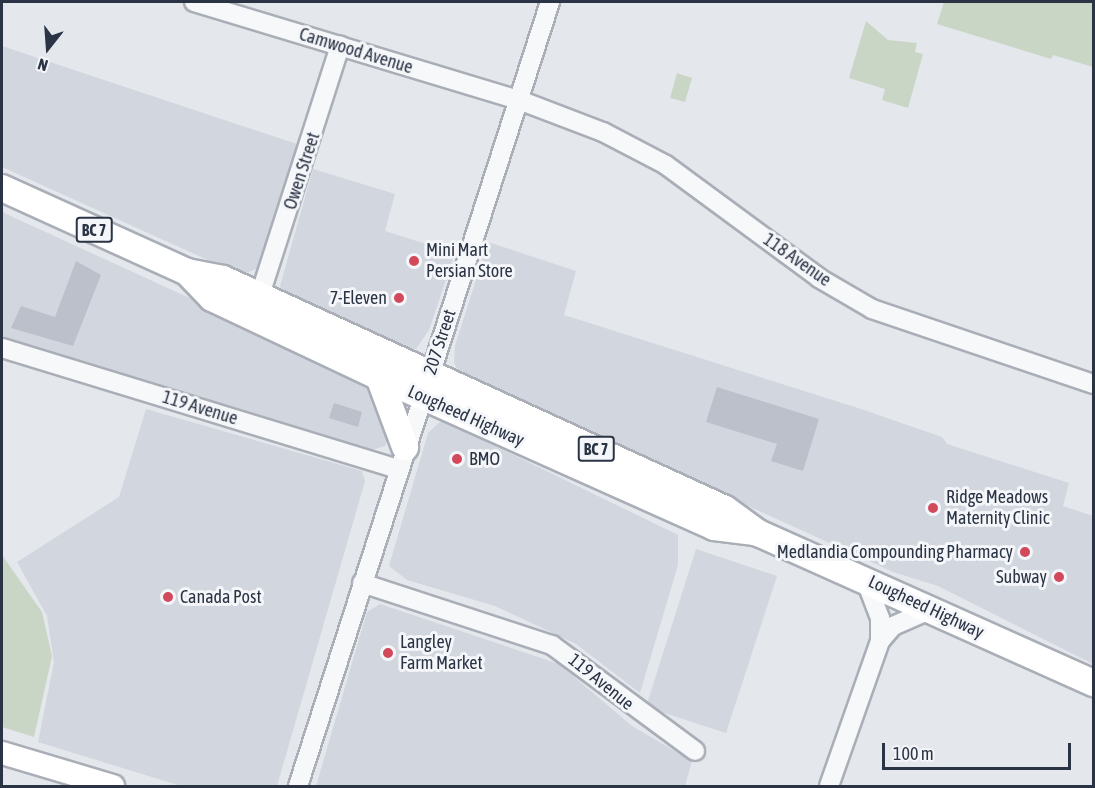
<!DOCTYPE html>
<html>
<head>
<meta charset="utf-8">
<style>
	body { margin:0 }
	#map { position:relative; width:1095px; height:788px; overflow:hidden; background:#e4e7ec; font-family:"Asap Condensed",sans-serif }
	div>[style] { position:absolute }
	.built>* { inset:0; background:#d2d6de }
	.green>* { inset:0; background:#c9d6c5 }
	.building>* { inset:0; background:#bbc0ca }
	.roads { filter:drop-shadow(2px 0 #a9aeb7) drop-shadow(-2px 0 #a9aeb7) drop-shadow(0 2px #a9aeb7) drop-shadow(0 -2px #a9aeb7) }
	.minor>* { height:18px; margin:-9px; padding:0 9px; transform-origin:9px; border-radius:9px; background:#f7f8fa }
	.major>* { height:22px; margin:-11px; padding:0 11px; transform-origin:11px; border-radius:11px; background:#fff }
	.highway>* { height:26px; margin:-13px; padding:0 13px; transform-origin:13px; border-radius:13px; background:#fff }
	.dots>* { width:16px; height:16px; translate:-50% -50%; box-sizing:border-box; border:3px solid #f4f6f9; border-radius:50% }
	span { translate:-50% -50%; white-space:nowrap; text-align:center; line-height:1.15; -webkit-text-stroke:6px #f4f6f9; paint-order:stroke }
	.shield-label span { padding:2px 4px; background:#f4f6f9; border:2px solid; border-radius:4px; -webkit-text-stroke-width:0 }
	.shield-label { font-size:16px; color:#2b3445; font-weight:700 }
	.street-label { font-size:18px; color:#2b3445 }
	.poi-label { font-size:18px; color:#2b3445 }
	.left { translate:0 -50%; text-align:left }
	.right { translate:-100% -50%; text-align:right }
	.frame { position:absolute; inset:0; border:3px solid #2b3445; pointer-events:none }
	.north { position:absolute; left:18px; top:18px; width:60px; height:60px; -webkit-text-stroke:4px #f4f6f9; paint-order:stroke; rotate:197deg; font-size:16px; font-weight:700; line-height:24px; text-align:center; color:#2b3445 }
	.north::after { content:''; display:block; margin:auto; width:21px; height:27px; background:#2b3445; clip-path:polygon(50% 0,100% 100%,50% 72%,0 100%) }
	.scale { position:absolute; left:882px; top:743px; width:189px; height:27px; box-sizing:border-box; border:3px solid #2b3445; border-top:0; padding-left:8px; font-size:18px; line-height:21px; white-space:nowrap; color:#2b3445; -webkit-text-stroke:4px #f4f6f9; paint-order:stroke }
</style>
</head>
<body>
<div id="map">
	<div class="built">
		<i style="clip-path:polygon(2px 46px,297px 144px,259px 268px,241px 275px,2px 167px)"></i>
		<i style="clip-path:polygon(313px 169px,395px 194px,385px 231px,455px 253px,429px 330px,416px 349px,406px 351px,284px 295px,280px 286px)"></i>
		<i style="clip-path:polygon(2px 212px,368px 380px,389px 437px,385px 446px,368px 451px,2px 339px)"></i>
		<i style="clip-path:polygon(488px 242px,576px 271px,564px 315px,858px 408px,942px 437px,947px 444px,1069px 483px,1063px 506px,1093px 516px,1093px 664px,938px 586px,893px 572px,461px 375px,454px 363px,455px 346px)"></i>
		<i style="clip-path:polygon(146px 409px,362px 471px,365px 481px,277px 786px,181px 786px,38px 742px,54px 662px,47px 616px,17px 562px,119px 497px)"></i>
		<i style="clip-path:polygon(442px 420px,678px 535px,678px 565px,640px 693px,576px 644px,495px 606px,407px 580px,389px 566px,428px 433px)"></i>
		<i style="clip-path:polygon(696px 549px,777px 576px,726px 733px,646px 707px)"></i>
		<i style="clip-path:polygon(380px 604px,559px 664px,632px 726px,692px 761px,685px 786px,316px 786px,367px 612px)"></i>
	</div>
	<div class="green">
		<i style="clip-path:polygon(944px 2px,1093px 2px,1093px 67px,1053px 55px,1051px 59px,937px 24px)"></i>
		<i style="clip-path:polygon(866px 21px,888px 40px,917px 43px,915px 52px,923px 54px,908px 108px,882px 100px,885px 89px,849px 78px)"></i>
		<i style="clip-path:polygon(677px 73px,692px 78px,685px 102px,670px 98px)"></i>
		<i style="clip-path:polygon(2px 555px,42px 612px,52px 656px,34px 737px,2px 727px)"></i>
	</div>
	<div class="building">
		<i style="clip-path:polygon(76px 261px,101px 275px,73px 346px,11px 328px,21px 306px,55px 317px)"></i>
		<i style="clip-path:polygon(717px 387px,819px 419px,803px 471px,771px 461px,777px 444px,706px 422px)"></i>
		<i style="clip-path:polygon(334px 403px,362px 412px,358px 427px,329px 418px)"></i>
	</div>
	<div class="roads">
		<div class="minor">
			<i style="left:194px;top:2px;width:339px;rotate:16.8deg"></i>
			<i style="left:519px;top:100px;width:90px;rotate:20.9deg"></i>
			<i style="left:603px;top:132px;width:71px;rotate:27.6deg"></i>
			<i style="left:666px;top:165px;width:190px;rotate:36.4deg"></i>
			<i style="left:819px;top:278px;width:61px;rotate:30.3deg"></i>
			<i style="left:872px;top:309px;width:234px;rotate:18.7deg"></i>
			<i style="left:260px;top:295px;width:262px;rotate:-72.2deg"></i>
			<i style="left:2px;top:348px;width:414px;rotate:17deg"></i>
			<i style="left:362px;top:583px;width:200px;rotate:18.1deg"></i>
			<i style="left:552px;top:645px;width:178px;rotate:36.5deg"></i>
			<i style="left:880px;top:641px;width:20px;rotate:-49deg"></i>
			<i style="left:893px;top:626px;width:43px;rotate:-23.6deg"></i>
			<i style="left:298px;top:786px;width:824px;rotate:-72.18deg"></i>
			<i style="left:829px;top:786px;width:154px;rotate:-70.6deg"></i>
			<i style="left:880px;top:641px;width:23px;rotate:-90deg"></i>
			<i style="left:880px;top:618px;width:42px;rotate:-111deg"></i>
		</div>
		<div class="major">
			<i style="left:2px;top:753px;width:116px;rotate:16.6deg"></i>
		</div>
		<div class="highway">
			<i style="left:2px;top:188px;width:203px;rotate:24.4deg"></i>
			<i style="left:187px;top:272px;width:37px;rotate:11deg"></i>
			<i style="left:223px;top:279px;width:552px;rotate:24.62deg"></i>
			<i style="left:725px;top:509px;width:41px;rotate:36deg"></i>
			<i style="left:758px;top:533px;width:368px;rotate:24.1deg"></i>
			<i style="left:187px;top:272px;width:36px;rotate:46deg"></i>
			<i style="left:212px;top:298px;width:185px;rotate:25.3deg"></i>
			<i style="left:379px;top:377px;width:367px;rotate:24.1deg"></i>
			<i style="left:714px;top:527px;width:41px;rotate:7deg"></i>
			<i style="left:379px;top:377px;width:75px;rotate:69.6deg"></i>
		</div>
	</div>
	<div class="dots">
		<i style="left:414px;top:261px;background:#d1495b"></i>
		<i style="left:399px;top:298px;background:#d1495b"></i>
		<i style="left:457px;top:459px;background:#d1495b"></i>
		<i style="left:933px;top:508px;background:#d1495b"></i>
		<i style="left:1025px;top:552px;background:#d1495b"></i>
		<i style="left:1059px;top:577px;background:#d1495b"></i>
		<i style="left:168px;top:597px;background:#d1495b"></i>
		<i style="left:388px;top:653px;background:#d1495b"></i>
	</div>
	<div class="shield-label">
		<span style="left:94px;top:230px">BC 7</span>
		<span style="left:596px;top:449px">BC 7</span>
	</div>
	<div class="street-label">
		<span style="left:356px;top:51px;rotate:17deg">Camwood Avenue</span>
		<span style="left:302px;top:171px;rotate:-72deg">Owen Street</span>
		<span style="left:797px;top:260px;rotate:35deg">118 Avenue</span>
		<span style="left:440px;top:342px;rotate:-72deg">207 Street</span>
		<span style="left:200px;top:408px;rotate:17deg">119 Avenue</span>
		<span style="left:466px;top:416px;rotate:24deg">Lougheed Highway</span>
		<span style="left:926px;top:607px;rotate:25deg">Lougheed Highway</span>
		<span style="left:601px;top:682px;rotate:39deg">119 Avenue</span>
	</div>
	<div class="poi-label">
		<span class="left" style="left:426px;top:261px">Mini Mart<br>Persian Store</span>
		<span class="right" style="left:387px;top:298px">7-Eleven</span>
		<span class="left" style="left:469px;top:459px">BMO</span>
		<span class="left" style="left:946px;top:508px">Ridge Meadows<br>Maternity Clinic</span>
		<span class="right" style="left:1013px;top:552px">Medlandia Compounding Pharmacy</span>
		<span class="right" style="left:1047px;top:577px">Subway</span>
		<span class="left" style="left:180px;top:597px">Canada Post</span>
		<span class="left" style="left:400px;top:653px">Langley<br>Farm Market</span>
	</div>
	<div class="frame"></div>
	<div class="north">N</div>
	<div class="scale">100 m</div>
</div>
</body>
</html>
